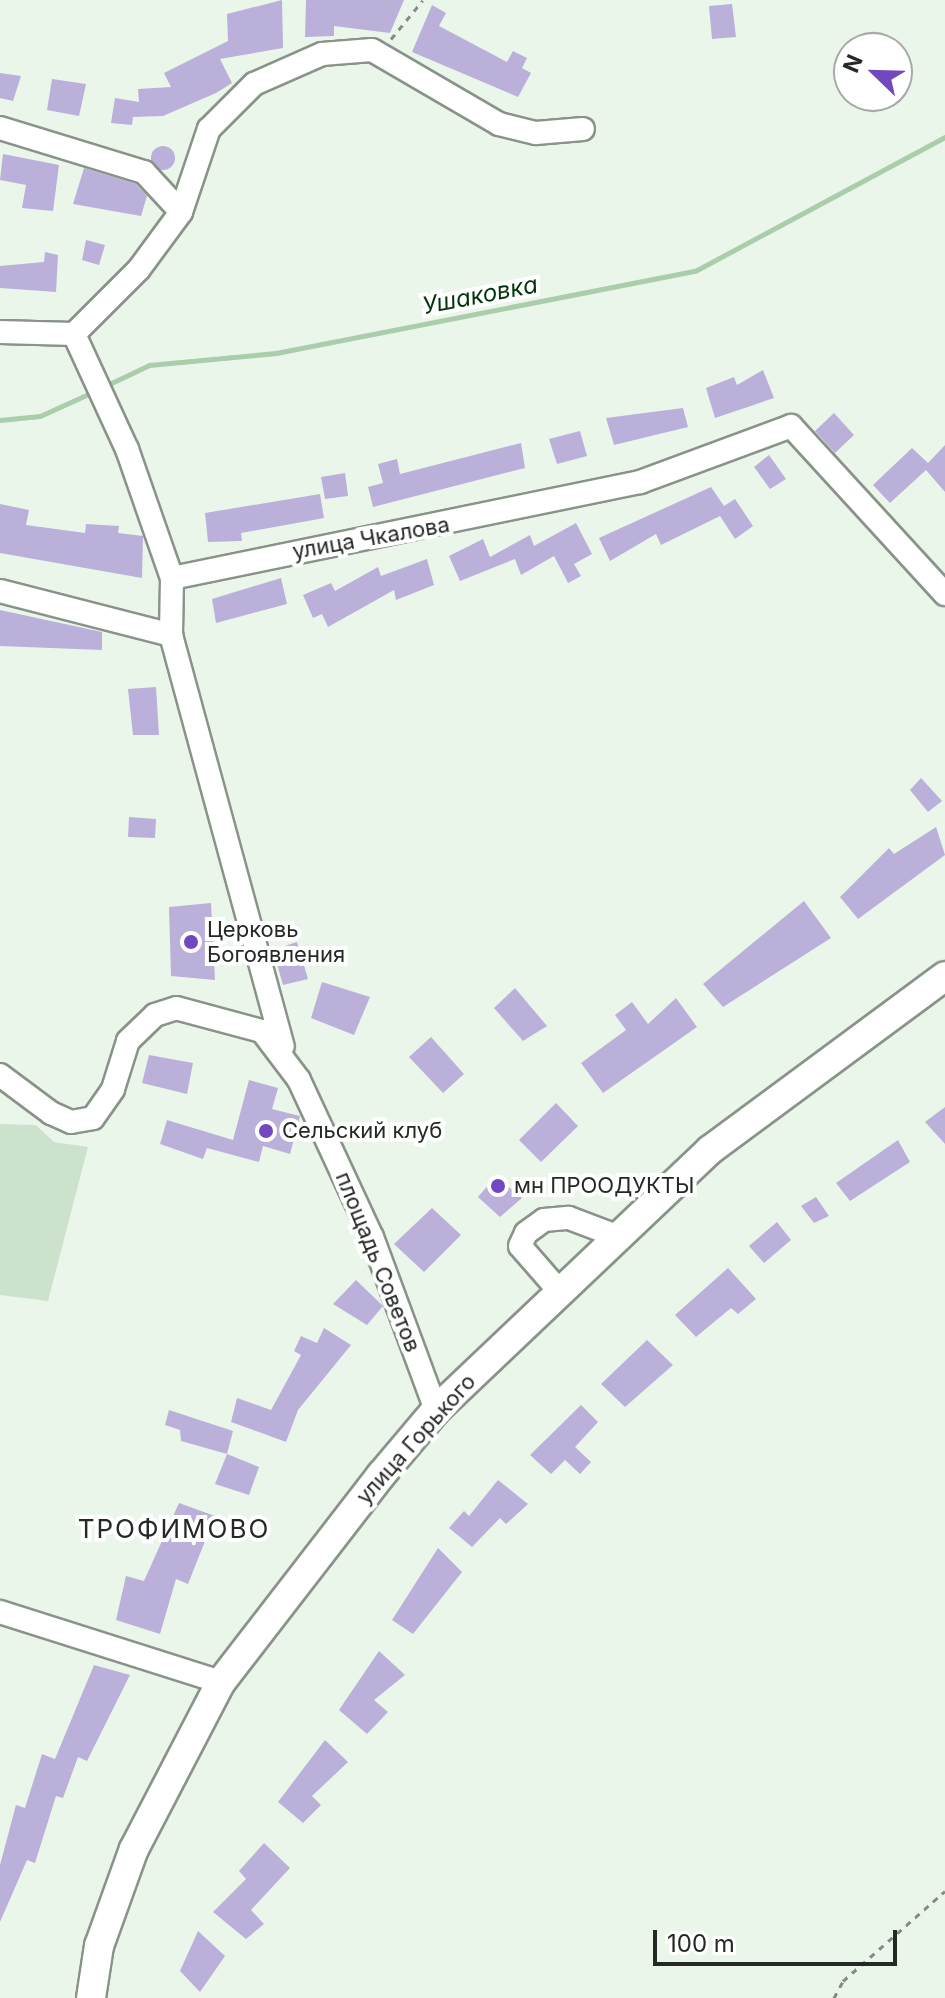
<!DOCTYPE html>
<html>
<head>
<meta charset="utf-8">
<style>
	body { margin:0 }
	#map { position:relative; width:945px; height:1998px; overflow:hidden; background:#ebf6eb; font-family:Inter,sans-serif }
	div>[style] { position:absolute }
	.green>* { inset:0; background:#cce2cc }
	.stream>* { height:5px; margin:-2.5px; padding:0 2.5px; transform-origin:2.5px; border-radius:2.5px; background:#abcdab }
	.building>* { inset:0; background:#bab0da }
	.round { border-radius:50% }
	.path>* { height:3px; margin-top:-1.5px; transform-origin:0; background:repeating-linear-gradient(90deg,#848b84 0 6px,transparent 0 12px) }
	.roads { filter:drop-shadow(2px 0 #8a938a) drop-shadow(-2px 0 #8a938a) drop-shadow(0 2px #8a938a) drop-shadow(0 -2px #8a938a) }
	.minor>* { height:22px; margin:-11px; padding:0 11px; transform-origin:11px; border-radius:11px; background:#fff }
	.major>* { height:28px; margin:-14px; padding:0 14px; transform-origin:14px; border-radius:14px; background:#fff }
	.dots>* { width:22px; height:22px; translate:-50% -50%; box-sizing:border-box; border:4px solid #fff; border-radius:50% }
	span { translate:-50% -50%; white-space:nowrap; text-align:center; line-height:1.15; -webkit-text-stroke:8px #fff; paint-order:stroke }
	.street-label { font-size:22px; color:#252925 }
	.poi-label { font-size:22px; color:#252925 }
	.left { translate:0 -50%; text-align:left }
	.water-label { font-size:24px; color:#013609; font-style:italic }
	.quarter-label { font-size:26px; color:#252925; letter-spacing:2px }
	.north { position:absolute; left:833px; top:32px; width:80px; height:80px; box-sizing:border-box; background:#fff; border:2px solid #a8a9a8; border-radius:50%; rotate:293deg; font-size:22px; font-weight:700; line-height:32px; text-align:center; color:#252925 }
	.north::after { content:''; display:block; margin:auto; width:28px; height:36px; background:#7248c0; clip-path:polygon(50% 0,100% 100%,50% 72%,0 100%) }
	.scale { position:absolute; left:653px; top:1930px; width:244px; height:36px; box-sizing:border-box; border:4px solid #252925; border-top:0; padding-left:10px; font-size:24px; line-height:28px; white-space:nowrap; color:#252925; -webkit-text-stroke:6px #fff; paint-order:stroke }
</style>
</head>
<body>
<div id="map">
	<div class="green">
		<i style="clip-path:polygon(0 1124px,36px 1125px,54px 1142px,88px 1147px,48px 1301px,0 1295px)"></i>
	</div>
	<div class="stream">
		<i style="left:105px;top:386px;width:49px;rotate:-25.5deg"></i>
		<i style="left:149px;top:365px;width:128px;rotate:-5.4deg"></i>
		<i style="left:276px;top:353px;width:427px;rotate:-11.1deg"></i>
		<i style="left:695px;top:271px;width:284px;rotate:-28.2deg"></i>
		<i style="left:0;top:420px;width:40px;rotate:-5.7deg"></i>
		<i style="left:40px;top:416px;width:58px;rotate:-24.4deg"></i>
	</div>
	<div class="building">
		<i style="clip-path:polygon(282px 0,283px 48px,220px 59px,232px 83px,216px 93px,163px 116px,133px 117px,132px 125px,111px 123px,115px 98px,139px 102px,138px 89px,171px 87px,164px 73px,228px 41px,227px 14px)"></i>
		<i style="clip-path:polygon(306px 0,404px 0,390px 33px,334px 26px,334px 36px,305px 37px)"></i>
		<i style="clip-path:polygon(732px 4px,736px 37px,712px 39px,709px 6px)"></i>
		<i style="clip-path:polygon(432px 5px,446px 13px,439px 26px,507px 62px,513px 51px,527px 58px,522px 68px,531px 73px,518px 97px,412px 52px)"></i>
		<i style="clip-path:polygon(0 73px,21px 76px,13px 101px,0 98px)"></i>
		<i style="clip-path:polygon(52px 79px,86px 84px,79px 116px,47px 110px)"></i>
		<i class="round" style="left:151px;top:146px;width:24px;height:24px"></i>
		<i style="clip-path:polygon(3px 154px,59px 165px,53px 211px,22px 208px,26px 185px,0 180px)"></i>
		<i style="clip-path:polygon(84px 168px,136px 184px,147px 196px,141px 216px,73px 204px)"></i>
		<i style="clip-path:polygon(86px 240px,105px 245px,99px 265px,82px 260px)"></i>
		<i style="clip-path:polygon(45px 252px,58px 255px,56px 292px,0 288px,0 266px,44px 262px)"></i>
		<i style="clip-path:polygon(763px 370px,774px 398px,715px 418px,706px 388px,734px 377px,737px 385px)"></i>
		<i style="clip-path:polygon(683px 408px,688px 427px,614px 445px,606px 418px)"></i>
		<i style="clip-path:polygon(834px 413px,854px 435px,835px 453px,815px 431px)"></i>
		<i style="clip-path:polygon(580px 431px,587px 456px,557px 464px,549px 439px)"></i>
		<i style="clip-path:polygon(521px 443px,525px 468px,373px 507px,368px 487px,383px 483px,378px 464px,397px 459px,400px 474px)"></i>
		<i style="clip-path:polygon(945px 445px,945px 492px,926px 470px,890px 503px,873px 485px,912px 448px,928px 463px)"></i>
		<i style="clip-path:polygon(769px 455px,786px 479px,770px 489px,754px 467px)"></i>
		<i style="clip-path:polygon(345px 473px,348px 496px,325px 499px,321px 477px)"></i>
		<i style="clip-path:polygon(711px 487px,724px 506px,735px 499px,753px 526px,735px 539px,720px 516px,661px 545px,656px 534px,610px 561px,599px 538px)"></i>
		<i style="clip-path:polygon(320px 494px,324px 518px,241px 533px,242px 541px,208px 542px,205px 513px)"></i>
		<i style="clip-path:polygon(0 504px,29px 510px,26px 525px,85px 533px,86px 524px,119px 526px,118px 533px,143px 536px,142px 578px,0 553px)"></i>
		<i style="clip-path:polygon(576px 523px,592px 554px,574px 564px,581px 576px,568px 583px,554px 556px,521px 575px,515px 559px,460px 581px,449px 556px,483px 539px,490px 557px,530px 535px,534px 546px)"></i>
		<i style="clip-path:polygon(427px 559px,434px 585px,396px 600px,394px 590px,328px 627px,322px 614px,313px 618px,303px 595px,331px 583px,335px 591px,378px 567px,381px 576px)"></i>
		<i style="clip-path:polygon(281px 578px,287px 604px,216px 623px,212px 599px)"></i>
		<i style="clip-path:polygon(0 610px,102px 632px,102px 650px,0 646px)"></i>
		<i style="clip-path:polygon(156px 687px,159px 735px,133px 735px,128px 689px)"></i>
		<i style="clip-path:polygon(921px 778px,942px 801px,928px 812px,910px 790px)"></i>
		<i style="clip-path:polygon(129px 817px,156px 819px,155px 838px,128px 837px)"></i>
		<i style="clip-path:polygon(936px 827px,945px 855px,858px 919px,840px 897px,889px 848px,894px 854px)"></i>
		<i style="clip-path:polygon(804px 901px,831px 938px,723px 1007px,703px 984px)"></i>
		<i style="clip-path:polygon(211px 903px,215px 980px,171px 976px,169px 907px)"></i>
		<i style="clip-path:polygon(297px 942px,308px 979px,283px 985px,273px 950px)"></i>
		<i style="clip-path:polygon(322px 982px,370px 997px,354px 1035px,311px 1018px)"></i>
		<i style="clip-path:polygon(515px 988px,547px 1026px,523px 1041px,494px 1008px)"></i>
		<i style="clip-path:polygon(676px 998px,697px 1027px,603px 1093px,581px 1063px,626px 1030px,615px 1015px,632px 1002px,648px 1024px)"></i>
		<i style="clip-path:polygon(431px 1037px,464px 1074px,443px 1093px,409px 1057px)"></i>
		<i style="clip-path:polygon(149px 1055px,193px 1063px,187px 1094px,142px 1083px)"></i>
		<i style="clip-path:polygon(249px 1080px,278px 1088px,272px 1109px,300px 1116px,290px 1154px,263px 1146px,259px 1162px,207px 1148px,203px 1159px,160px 1144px,167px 1120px,233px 1140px)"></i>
		<i style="clip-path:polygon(556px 1103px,578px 1126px,541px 1162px,519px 1140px)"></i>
		<i style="clip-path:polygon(945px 1107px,945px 1144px,925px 1122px)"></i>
		<i style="clip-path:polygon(898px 1140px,910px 1162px,850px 1201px,836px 1183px)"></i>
		<i style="clip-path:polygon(496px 1176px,522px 1198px,500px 1217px,478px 1197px)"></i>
		<i style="clip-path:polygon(816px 1197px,829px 1216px,814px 1223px,801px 1206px)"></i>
		<i style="clip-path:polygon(432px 1208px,461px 1235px,424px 1272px,394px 1244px)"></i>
		<i style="clip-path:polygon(777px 1222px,791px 1240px,764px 1263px,749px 1246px)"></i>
		<i style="clip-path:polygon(728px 1268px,756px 1299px,738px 1314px,731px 1308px,696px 1337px,675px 1315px)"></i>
		<i style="clip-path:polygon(356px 1280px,383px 1306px,367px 1325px,333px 1304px)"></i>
		<i style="clip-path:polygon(324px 1328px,351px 1345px,298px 1410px,286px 1442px,231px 1422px,237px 1398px,271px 1410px,301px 1355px,294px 1351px,301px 1336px,317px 1343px)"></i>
		<i style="clip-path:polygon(647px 1340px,673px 1365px,625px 1407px,601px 1384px)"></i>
		<i style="clip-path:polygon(581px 1405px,598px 1422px,575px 1447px,591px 1462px,580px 1474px,565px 1460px,551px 1474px,530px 1455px)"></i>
		<i style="clip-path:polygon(169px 1410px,233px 1431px,227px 1454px,181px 1441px,180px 1430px,165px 1425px)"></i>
		<i style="clip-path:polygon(227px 1454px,259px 1467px,249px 1495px,215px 1484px)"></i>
		<i style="clip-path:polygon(498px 1480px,528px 1504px,506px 1524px,500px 1518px,472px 1547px,449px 1528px,464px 1511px,469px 1516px)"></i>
		<i style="clip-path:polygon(179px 1503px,215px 1516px,188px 1584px,176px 1579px,160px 1634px,116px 1620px,126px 1576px,144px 1581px)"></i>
		<i style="clip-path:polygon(438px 1548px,462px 1572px,413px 1634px,392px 1620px)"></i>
		<i style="clip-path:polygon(379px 1651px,405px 1675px,374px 1700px,388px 1712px,367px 1734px,339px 1710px)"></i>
		<i style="clip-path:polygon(94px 1665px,130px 1675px,87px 1761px,78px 1757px,63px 1798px,56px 1796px,35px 1863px,27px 1860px,0 1922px,0 1865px,16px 1805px,25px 1808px,42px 1754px,55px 1759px)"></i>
		<i style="clip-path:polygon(325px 1740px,348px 1762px,312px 1796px,321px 1805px,303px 1823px,278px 1802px)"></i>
		<i style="clip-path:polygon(264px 1843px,290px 1868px,251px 1910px,264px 1924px,246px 1939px,213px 1912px,246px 1879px,239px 1871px)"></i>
		<i style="clip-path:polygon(198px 1931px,225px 1956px,200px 1992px,180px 1971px)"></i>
	</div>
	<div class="path">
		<i style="left:391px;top:39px;width:50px;rotate:-50.6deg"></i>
		<i style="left:834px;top:1998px;width:19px;rotate:-62deg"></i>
		<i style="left:843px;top:1981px;width:136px;rotate:-41.4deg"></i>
	</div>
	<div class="roads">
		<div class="minor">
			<i style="left:0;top:128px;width:151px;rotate:17deg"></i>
			<i style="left:144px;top:172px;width:54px;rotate:47.2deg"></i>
			<i style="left:181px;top:212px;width:88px;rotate:-71.4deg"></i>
			<i style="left:209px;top:129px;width:64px;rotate:-45deg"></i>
			<i style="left:254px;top:84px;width:74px;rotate:-23.8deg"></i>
			<i style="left:322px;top:54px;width:50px;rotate:-4.6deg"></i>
			<i style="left:372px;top:50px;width:147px;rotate:30.2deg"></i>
			<i style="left:499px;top:124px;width:38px;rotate:14deg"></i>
			<i style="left:536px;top:133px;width:47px;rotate:-4.9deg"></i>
			<i style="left:0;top:332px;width:74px;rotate:1.5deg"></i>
			<i style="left:74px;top:334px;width:92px;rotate:-45deg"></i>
			<i style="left:139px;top:269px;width:71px;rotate:-53.6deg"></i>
			<i style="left:74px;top:334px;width:127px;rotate:65.3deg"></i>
			<i style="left:127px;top:449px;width:137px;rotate:70.8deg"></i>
			<i style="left:0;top:591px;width:177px;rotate:14.4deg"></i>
			<i style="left:171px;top:635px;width:57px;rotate:-89deg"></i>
			<i style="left:172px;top:578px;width:478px;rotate:-11.6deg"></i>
			<i style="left:640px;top:482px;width:161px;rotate:-20.3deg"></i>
			<i style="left:791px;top:426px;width:228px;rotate:47.5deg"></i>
			<i style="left:171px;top:635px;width:426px;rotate:74.8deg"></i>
			<i style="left:0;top:1075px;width:64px;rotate:36.7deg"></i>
			<i style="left:51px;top:1113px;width:22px;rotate:24deg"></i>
			<i style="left:71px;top:1122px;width:22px;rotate:-10deg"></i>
			<i style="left:93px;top:1118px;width:35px;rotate:-55deg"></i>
			<i style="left:113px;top:1089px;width:50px;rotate:-72.6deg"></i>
			<i style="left:128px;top:1041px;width:37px;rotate:-44deg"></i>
			<i style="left:155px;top:1015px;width:22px;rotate:-18deg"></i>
			<i style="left:176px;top:1008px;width:89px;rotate:15deg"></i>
			<i style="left:262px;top:1031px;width:61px;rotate:52.9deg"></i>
			<i style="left:299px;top:1080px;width:173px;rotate:65.1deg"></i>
			<i style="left:372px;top:1237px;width:184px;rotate:69.7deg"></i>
			<i style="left:561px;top:1293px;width:62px;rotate:-131.1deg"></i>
			<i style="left:520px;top:1246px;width:14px;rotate:-65deg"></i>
			<i style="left:526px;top:1233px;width:22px;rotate:-36deg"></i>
			<i style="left:544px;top:1220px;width:25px;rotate:-5deg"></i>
			<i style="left:569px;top:1218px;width:53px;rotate:20.8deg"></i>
			<i style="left:0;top:1612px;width:232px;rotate:17.6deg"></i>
		</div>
		<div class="major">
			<i style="left:91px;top:1998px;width:53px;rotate:-81.3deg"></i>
			<i style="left:99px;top:1946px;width:103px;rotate:-70.2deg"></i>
			<i style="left:134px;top:1849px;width:188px;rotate:-62.5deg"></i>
			<i style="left:221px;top:1682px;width:262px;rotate:-52.3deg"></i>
			<i style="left:381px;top:1475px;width:85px;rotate:-49.8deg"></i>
			<i style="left:436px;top:1410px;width:378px;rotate:-43.5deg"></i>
			<i style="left:710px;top:1150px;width:292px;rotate:-36.5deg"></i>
		</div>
	</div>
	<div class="dots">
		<i style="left:191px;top:942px;background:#7248c0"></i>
		<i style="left:266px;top:1131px;background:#7248c0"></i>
		<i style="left:498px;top:1186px;background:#7248c0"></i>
	</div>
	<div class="street-label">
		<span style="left:371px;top:538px;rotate:-10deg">улица Чкалова</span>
		<span style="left:378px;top:1262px;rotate:68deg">площадь Советов</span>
		<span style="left:416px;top:1439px;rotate:-48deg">улица Горького</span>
	</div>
	<div class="poi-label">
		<span class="left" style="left:207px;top:942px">Церковь<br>Богоявления</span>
		<span class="left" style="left:282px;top:1131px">Сельский клуб</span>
		<span class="left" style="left:514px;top:1186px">мн ПРООДУКТЫ</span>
	</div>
	<div class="water-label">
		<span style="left:480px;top:295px;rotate:-11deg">Ушаковка</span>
	</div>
	<div class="quarter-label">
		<span style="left:174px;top:1529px">ТРОФИМОВО</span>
	</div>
	<div class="north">N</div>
	<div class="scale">100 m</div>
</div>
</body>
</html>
